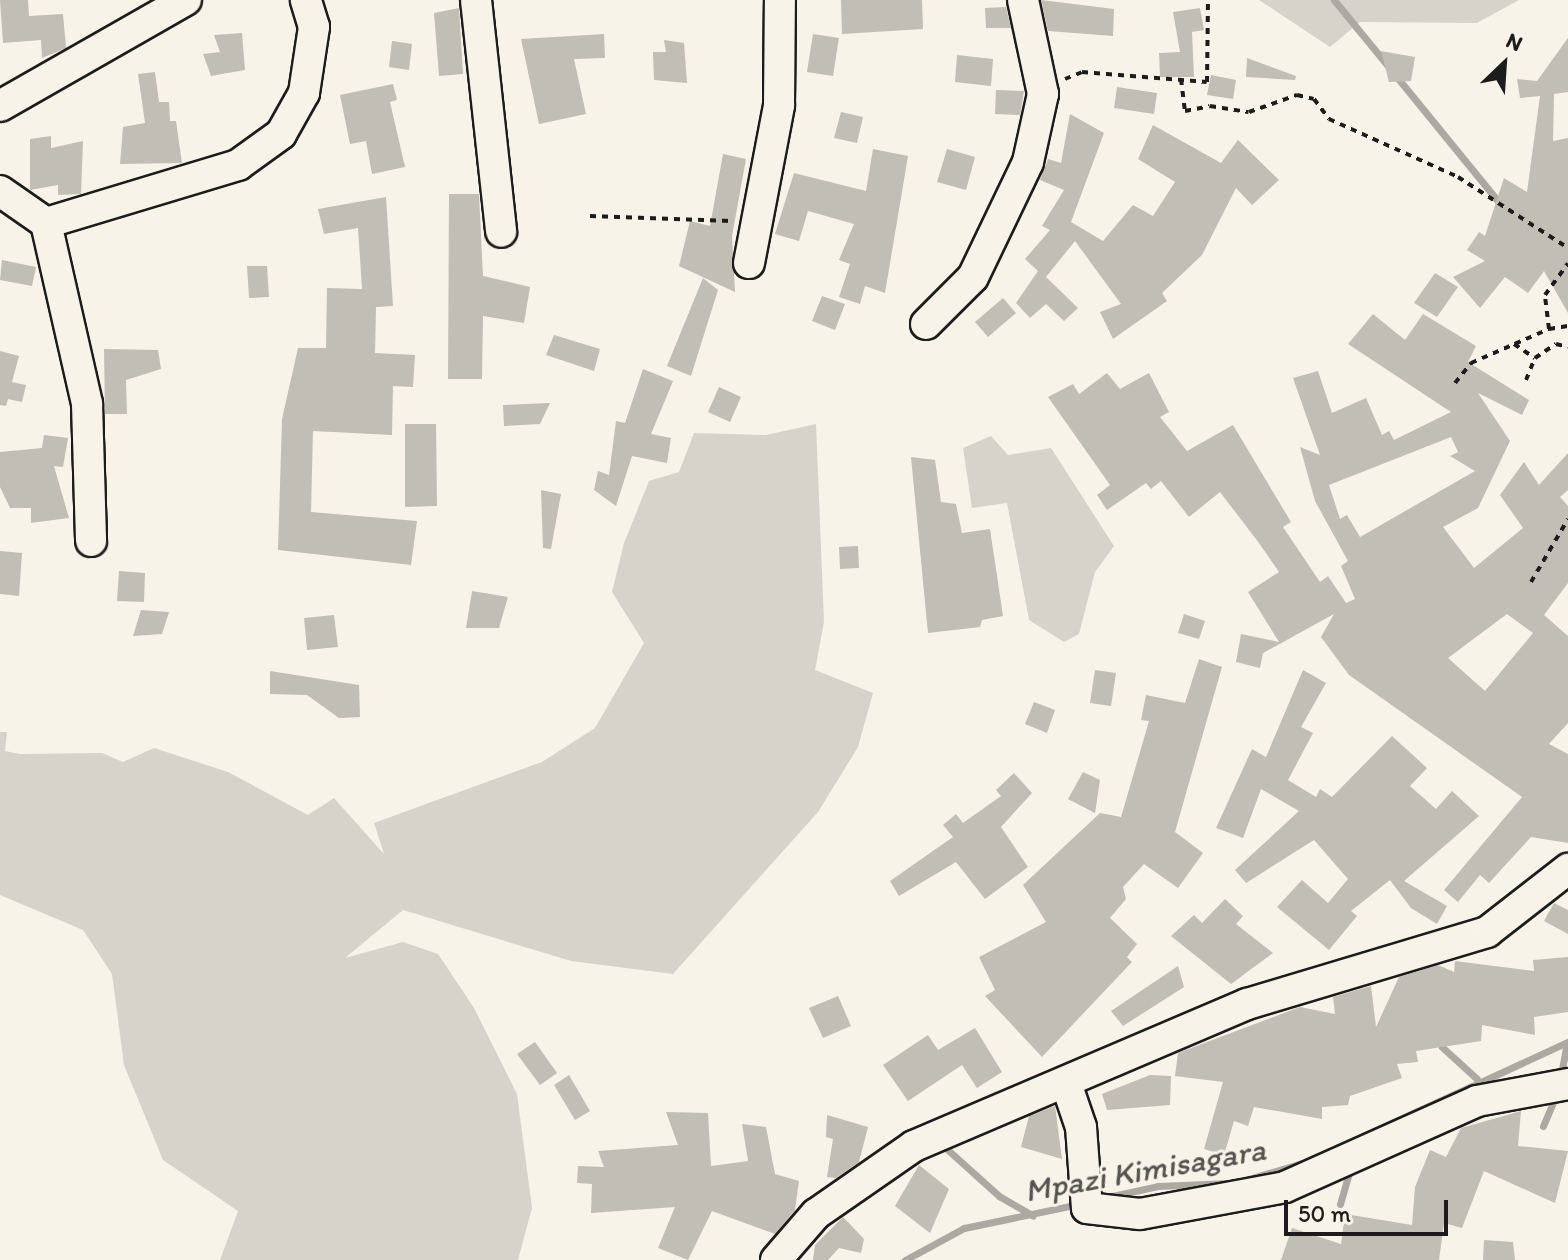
<!DOCTYPE html>
<html>
<head>
<meta charset="utf-8">
<style>
	body { margin:0 }
	#map { position:relative; width:1568px; height:1260px; overflow:hidden; background:#f7f3e8; font-family:Itim,sans-serif }
	div>[style] { position:absolute }
	.green>* { inset:0; background:#d7d3cb }
	.stream>* { height:7px; margin:-3.5px; padding:0 3.5px; transform-origin:3.5px; border-radius:3.5px; background:#aca9a2 }
	.building>* { inset:0; background:#c0beb5 }
	.path>* { height:4px; margin-top:-2px; transform-origin:0; background:repeating-linear-gradient(90deg,#1c1c1c 0 6px,transparent 0 12px) }
	.roads { filter:drop-shadow(2px 0 #1c1c1c) drop-shadow(-2px 0 #1c1c1c) drop-shadow(0 2px #1c1c1c) drop-shadow(0 -2px #1c1c1c) }
	.minor>* { height:30px; margin:-15px; padding:0 15px; transform-origin:15px; border-radius:15px; background:#f7f3e8 }
	span { translate:-50% -50%; white-space:nowrap; text-align:center; line-height:1.15; -webkit-text-stroke:6px #f7f3e8; paint-order:stroke }
	.water-label { font-size:32px; color:#565452; font-style:italic }
	.north { position:absolute; left:1464px; top:24px; width:80px; height:80px; -webkit-text-stroke:6px #f7f3e8; paint-order:stroke; rotate:25deg; font-size:22px; font-weight:700; line-height:32px; text-align:center; color:#1c1c1c }
	.north::after { content:''; display:block; margin:auto; width:28px; height:36px; background:#1c1c1c; clip-path:polygon(50% 0,100% 100%,50% 72%,0 100%) }
	.scale { position:absolute; left:1284px; top:1200px; width:164px; height:36px; box-sizing:border-box; border:4px solid #1c1c1c; border-top:0; padding-left:10px; font-size:24px; line-height:28px; white-space:nowrap; color:#1c1c1c; -webkit-text-stroke:6px #f7f3e8; paint-order:stroke }
</style>
</head>
<body>
<div id="map">
	<div class="green">
		<i style="clip-path:polygon(1259px 0,1519px 0,1477px 23px,1360px 22px,1330px 47px)"></i>
		<i style="clip-path:polygon(816px 424px,824px 622px,815px 670px,873px 693px,858px 747px,818px 812px,673px 974px,571px 961px,403px 910px,345px 958px,403px 942px,438px 954px,474px 1008px,517px 1094px,532px 1208px,518px 1260px,220px 1260px,238px 1211px,163px 1160px,124px 1065px,112px 974px,83px 930px,0 895px,0 732px,7px 732px,5px 751px,20px 754px,102px 753px,123px 762px,154px 748px,228px 772px,308px 815px,334px 798px,384px 854px,374px 823px,542px 762px,595px 728px,644px 643px,612px 592px,624px 543px,649px 481px,679px 472px,694px 433px,766px 435px)"></i>
		<i style="clip-path:polygon(991px 436px,1008px 455px,1051px 448px,1114px 546px,1095px 572px,1079px 634px,1064px 642px,1029px 620px,1007px 503px,972px 508px,963px 448px)"></i>
	</div>
	<div class="stream">
		<i style="left:1334px;top:0;width:85px;rotate:50.7deg"></i>
		<i style="left:1396px;top:76px;width:168px;rotate:50.8deg"></i>
		<i style="left:1442px;top:1047px;width:47px;rotate:42.4deg"></i>
		<i style="left:1560px;top:1079px;width:36px;rotate:-79deg"></i>
		<i style="left:1543px;top:1126px;width:34px;rotate:-67deg"></i>
		<i style="left:1361px;top:1137px;width:228px;rotate:-24.7deg"></i>
		<i style="left:939px;top:1142px;width:81px;rotate:42deg"></i>
		<i style="left:999px;top:1196px;width:39px;rotate:30deg"></i>
		<i style="left:1245px;top:1180px;width:64px;rotate:-16.4deg"></i>
		<i style="left:1103px;top:1198px;width:56px;rotate:-12.3deg"></i>
		<i style="left:1158px;top:1186px;width:71px;rotate:-2.4deg"></i>
		<i style="left:1340px;top:1204px;width:37px;rotate:-74deg"></i>
		<i style="left:905px;top:1260px;width:67px;rotate:-28.5deg"></i>
		<i style="left:964px;top:1228px;width:117px;rotate:-11.8deg"></i>
	</div>
	<div class="building">
		<i style="clip-path:polygon(0 0,28px 0,29px 16px,63px 14px,66px 48px,42px 58px,41px 40px,3px 43px)"></i>
		<i style="clip-path:polygon(841px 0,922px 0,923px 29px,842px 34px)"></i>
		<i style="clip-path:polygon(1041px 0,1114px 9px,1113px 36px,1048px 31px)"></i>
		<i style="clip-path:polygon(1006px 7px,1011px 28px,986px 28px,985px 8px)"></i>
		<i style="clip-path:polygon(459px 8px,463px 74px,439px 76px,434px 13px)"></i>
		<i style="clip-path:polygon(1200px 8px,1204px 30px,1192px 32px,1194px 77px,1160px 77px,1159px 53px,1180px 52px,1173px 12px)"></i>
		<i style="clip-path:polygon(242px 33px,245px 70px,211px 76px,203px 54px,220px 52px,214px 35px)"></i>
		<i style="clip-path:polygon(604px 34px,605px 58px,574px 59px,586px 114px,539px 124px,521px 39px)"></i>
		<i style="clip-path:polygon(813px 34px,839px 38px,833px 76px,807px 72px)"></i>
		<i style="clip-path:polygon(1568px 38px,1568px 92px,1554px 94px,1553px 141px,1568px 138px,1568px 313px,1544px 271px,1528px 293px,1505px 277px,1480px 308px,1453px 277px,1485px 261px,1467px 250px,1479px 232px,1485px 236px,1504px 178px,1527px 192px,1540px 96px,1520px 98px,1517px 79px,1537px 81px)"></i>
		<i style="clip-path:polygon(664px 40px,684px 43px,687px 83px,654px 80px,653px 52px,666px 52px)"></i>
		<i style="clip-path:polygon(392px 41px,412px 44px,409px 70px,389px 67px)"></i>
		<i style="clip-path:polygon(1381px 51px,1415px 57px,1411px 81px,1389px 82px)"></i>
		<i style="clip-path:polygon(957px 55px,993px 59px,991px 86px,955px 82px)"></i>
		<i style="clip-path:polygon(1247px 58px,1296px 76px,1295px 80px,1246px 77px)"></i>
		<i style="clip-path:polygon(155px 72px,159px 102px,169px 102px,170px 121px,176px 121px,182px 163px,120px 164px,123px 127px,145px 123px,138px 74px)"></i>
		<i style="clip-path:polygon(1211px 75px,1236px 80px,1233px 99px,1207px 95px)"></i>
		<i style="clip-path:polygon(393px 84px,397px 100px,390px 102px,405px 167px,372px 174px,366px 141px,350px 144px,340px 95px)"></i>
		<i style="clip-path:polygon(1117px 87px,1157px 93px,1154px 114px,1114px 108px)"></i>
		<i style="clip-path:polygon(996px 90px,1024px 91px,1020px 115px,995px 114px)"></i>
		<i style="clip-path:polygon(841px 112px,863px 117px,857px 143px,834px 138px)"></i>
		<i style="clip-path:polygon(1070px 114px,1104px 133px,1071px 222px,1103px 241px,1133px 205px,1153px 216px,1175px 182px,1138px 159px,1153px 125px,1221px 163px,1238px 140px,1279px 180px,1252px 205px,1236px 188px,1202px 255px,1162px 293px,1167px 301px,1113px 339px,1100px 312px,1121px 304px,1075px 241px,1046px 277px,1078px 308px,1064px 321px,1046px 304px,1030px 318px,1016px 303px,1038px 271px,1025px 259px,1050px 230px,1042px 226px,1064px 190px,1040px 180px,1048px 159px,1061px 163px)"></i>
		<i style="clip-path:polygon(51px 136px,51px 148px,83px 141px,81px 194px,58px 195px,58px 185px,30px 190px,30px 139px)"></i>
		<i style="clip-path:polygon(873px 149px,908px 156px,885px 293px,865px 286px,860px 304px,839px 297px,850px 264px,839px 260px,854px 224px,808px 211px,799px 241px,775px 234px,794px 173px,866px 191px)"></i>
		<i style="clip-path:polygon(947px 149px,975px 157px,966px 190px,937px 182px)"></i>
		<i style="clip-path:polygon(723px 154px,746px 159px,732px 236px,735px 292px,679px 266px,690px 221px,710px 226px)"></i>
		<i style="clip-path:polygon(449px 194px,479px 194px,483px 276px,530px 287px,524px 323px,483px 316px,482px 379px,448px 379px)"></i>
		<i style="clip-path:polygon(386px 197px,393px 306px,376px 307px,375px 353px,415px 355px,413px 387px,393px 386px,392px 435px,313px 431px,311px 512px,417px 521px,411px 565px,278px 550px,282px 419px,298px 348px,326px 348px,327px 288px,362px 289px,358px 228px,324px 234px,318px 209px)"></i>
		<i style="clip-path:polygon(2px 260px,36px 267px,32px 286px,0 280px)"></i>
		<i style="clip-path:polygon(247px 266px,267px 266px,269px 297px,249px 298px)"></i>
		<i style="clip-path:polygon(1435px 273px,1458px 287px,1437px 317px,1414px 303px)"></i>
		<i style="clip-path:polygon(703px 278px,718px 290px,691px 376px,667px 366px)"></i>
		<i style="clip-path:polygon(822px 296px,845px 304px,835px 330px,812px 321px)"></i>
		<i style="clip-path:polygon(1003px 298px,1016px 313px,988px 337px,975px 322px)"></i>
		<i style="clip-path:polygon(evenodd,1373px 314px,1405px 340px,1423px 314px,1476px 346px,1468px 362px,1529px 400px,1522px 415px,1478px 393px,1510px 441px,1478px 508px,1443px 527px,1474px 568px,1523px 528px,1500px 495px,1524px 462px,1539px 485px,1568px 453px,1568px 490px,1560px 497px,1568px 506px,1568px 583px,1544px 615px,1568px 636px,1568px 723px,1549px 744px,1568px 754px,1568px 843px,1531px 837px,1489px 883px,1480px 875px,1458px 902px,1444px 890px,1522px 797px,1349px 675px,1321px 637px,1334px 614px,1263px 653px,1260px 668px,1236px 662px,1241px 634px,1279px 642px,1248px 592px,1279px 572px,1259px 543px,1220px 492px,1189px 517px,1161px 481px,1151px 489px,1146px 483px,1107px 510px,1097px 495px,1110px 485px,1048px 397px,1073px 384px,1079px 394px,1107px 373px,1120px 389px,1149px 373px,1169px 412px,1160px 417px,1187px 451px,1233px 425px,1291px 522px,1283px 527px,1320px 582px,1328px 576px,1346px 603px,1355px 599px,1341px 566px,1348px 561px,1315px 501px,1300px 447px,1320px 455px,1293px 378px,1318px 371px,1332px 413px,1366px 398px,1382px 435px,1389px 431px,1394px 440px,1451px 412px,1348px 344px,1373px 314px,1451px 437px,1458px 452px,1450px 456px,1475px 471px,1360px 537px,1347px 515px,1340px 519px,1329px 485px,1451px 437px,1373px 314px,1507px 614px,1533px 633px,1485px 691px,1448px 658px,1507px 614px)"></i>
		<i style="clip-path:polygon(554px 335px,600px 349px,594px 371px,546px 355px)"></i>
		<i style="clip-path:polygon(104px 349px,158px 350px,161px 369px,126px 380px,127px 414px,105px 414px)"></i>
		<i style="clip-path:polygon(0 351px,19px 356px,12px 382px,26px 385px,22px 402px,8px 399px,6px 406px,0 405px)"></i>
		<i style="clip-path:polygon(643px 369px,673px 381px,651px 434px,671px 438px,667px 463px,632px 456px,616px 506px,594px 490px,598px 471px,609px 475px,616px 421px,625px 423px)"></i>
		<i style="clip-path:polygon(719px 387px,741px 397px,730px 422px,708px 412px)"></i>
		<i style="clip-path:polygon(550px 403px,540px 424px,504px 426px,503px 405px)"></i>
		<i style="clip-path:polygon(405px 424px,436px 424px,437px 506px,405px 507px)"></i>
		<i style="clip-path:polygon(44px 435px,68px 438px,63px 467px,54px 466px,69px 518px,31px 523px,31px 508px,10px 508px,0 487px,0 452px,42px 448px)"></i>
		<i style="clip-path:polygon(911px 457px,935px 460px,941px 502px,956px 504px,962px 533px,990px 529px,1003px 616px,982px 620px,980px 627px,928px 633px)"></i>
		<i style="clip-path:polygon(541px 490px,561px 494px,551px 549px,543px 548px)"></i>
		<i style="clip-path:polygon(858px 546px,859px 568px,840px 569px,839px 547px)"></i>
		<i style="clip-path:polygon(0 551px,22px 553px,19px 596px,0 594px)"></i>
		<i style="clip-path:polygon(119px 571px,145px 573px,144px 602px,117px 601px)"></i>
		<i style="clip-path:polygon(472px 591px,508px 597px,499px 628px,466px 628px)"></i>
		<i style="clip-path:polygon(141px 610px,169px 612px,162px 634px,133px 636px)"></i>
		<i style="clip-path:polygon(1184px 614px,1205px 621px,1199px 639px,1178px 633px)"></i>
		<i style="clip-path:polygon(334px 615px,338px 647px,307px 650px,304px 618px)"></i>
		<i style="clip-path:polygon(1199px 659px,1222px 667px,1175px 832px,1203px 853px,1178px 888px,1144px 864px,1123px 887px,1126px 899px,1110px 918px,1137px 944px,1127px 957px,1132px 962px,1042px 1057px,985px 996px,995px 990px,979px 957px,1046px 922px,1023px 885px,1100px 813px,1121px 817px,1149px 721px,1141px 720px,1146px 695px,1185px 703px)"></i>
		<i style="clip-path:polygon(1095px 670px,1116px 673px,1111px 706px,1090px 703px)"></i>
		<i style="clip-path:polygon(1303px 670px,1326px 683px,1301px 727px,1313px 733px,1288px 780px,1316px 797px,1320px 789px,1332px 797px,1392px 736px,1427px 768px,1410px 786px,1436px 809px,1452px 791px,1479px 816px,1404px 881px,1447px 906px,1437px 924px,1411px 908px,1390px 880px,1351px 911px,1357px 916px,1329px 950px,1277px 907px,1302px 880px,1328px 903px,1348px 879px,1314px 840px,1246px 883px,1235px 870px,1299px 811px,1261px 789px,1243px 838px,1216px 828px,1252px 749px,1266px 757px)"></i>
		<i style="clip-path:polygon(270px 671px,359px 685px,360px 717px,339px 718px,307px 695px,270px 694px)"></i>
		<i style="clip-path:polygon(1034px 702px,1055px 710px,1047px 733px,1025px 724px)"></i>
		<i style="clip-path:polygon(1083px 772px,1100px 780px,1095px 813px,1068px 799px)"></i>
		<i style="clip-path:polygon(1014px 773px,1032px 793px,1001px 827px,1028px 867px,985px 899px,956px 862px,899px 896px,890px 881px,953px 837px,943px 825px,956px 814px,963px 823px,1001px 796px,996px 790px)"></i>
		<i style="clip-path:polygon(1225px 899px,1243px 916px,1236px 924px,1273px 953px,1231px 984px,1171px 936px,1194px 915px,1202px 923px)"></i>
		<i style="clip-path:polygon(1554px 903px,1568px 910px,1568px 934px,1544px 921px)"></i>
		<i style="clip-path:polygon(1568px 957px,1568px 1012px,1534px 1017px,1535px 1035px,1482px 1025px,1481px 1041px,1416px 1051px,1418px 1062px,1397px 1064px,1402px 1078px,1350px 1096px,1348px 1105px,1322px 1107px,1322px 1119px,1254px 1107px,1248px 1126px,1234px 1121px,1224px 1155px,1204px 1149px,1223px 1082px,1175px 1076px,1178px 1053px,1300px 1007px,1335px 1014px,1333px 997px,1371px 986px,1376px 1027px,1399px 977px,1438px 965px,1454px 972px,1455px 961px,1534px 971px,1533px 960px)"></i>
		<i style="clip-path:polygon(1178px 966px,1184px 987px,1123px 1026px,1111px 1011px)"></i>
		<i style="clip-path:polygon(838px 996px,851px 1026px,823px 1038px,809px 1008px)"></i>
		<i style="clip-path:polygon(975px 1028px,1002px 1072px,977px 1088px,962px 1065px,908px 1101px,883px 1065px,928px 1035px,938px 1050px)"></i>
		<i style="clip-path:polygon(535px 1042px,557px 1073px,540px 1085px,517px 1054px)"></i>
		<i style="clip-path:polygon(569px 1075px,590px 1111px,575px 1120px,554px 1085px)"></i>
		<i style="clip-path:polygon(1150px 1075px,1171px 1076px,1170px 1105px,1107px 1110px,1102px 1094px)"></i>
		<i style="clip-path:polygon(1055px 1106px,1062px 1159px,1021px 1147px,1029px 1116px)"></i>
		<i style="clip-path:polygon(1521px 1111px,1518px 1146px,1568px 1151px,1555px 1203px,1484px 1171px,1462px 1228px,1444px 1223px,1439px 1260px,1281px 1260px,1292px 1228px,1341px 1244px,1345px 1214px,1412px 1225px,1415px 1187px,1430px 1150px,1446px 1157px,1461px 1128px)"></i>
		<i style="clip-path:polygon(666px 1112px,708px 1113px,711px 1166px,748px 1161px,742px 1124px,766px 1127px,775px 1174px,799px 1181px,795px 1210px,775px 1234px,712px 1211px,688px 1260px,658px 1248px,675px 1207px,591px 1213px,592px 1184px,577px 1183px,578px 1166px,604px 1167px,598px 1151px,678px 1145px)"></i>
		<i style="clip-path:polygon(827px 1115px,868px 1127px,859px 1162px,836px 1178px,827px 1177px,833px 1139px,826px 1137px)"></i>
		<i style="clip-path:polygon(919px 1165px,949px 1189px,930px 1233px,895px 1206px)"></i>
		<i style="clip-path:polygon(843px 1217px,864px 1239px,861px 1253px,839px 1248px,828px 1260px,813px 1260px,815px 1245px)"></i>
		<i style="clip-path:polygon(1484px 1240px,1513px 1242px,1515px 1260px,1483px 1260px)"></i>
	</div>
	<div class="path">
		<i style="left:1065px;top:79px;width:18px;rotate:-22deg"></i>
		<i style="left:1082px;top:72px;width:125px;rotate:4.6deg"></i>
		<i style="left:1207px;top:82px;width:82px;rotate:-89.3deg"></i>
		<i style="left:1181px;top:79px;width:32px;rotate:83deg"></i>
		<i style="left:1185px;top:111px;width:25px;rotate:-11deg"></i>
		<i style="left:1210px;top:106px;width:39px;rotate:9deg"></i>
		<i style="left:1249px;top:112px;width:51px;rotate:-19.5deg"></i>
		<i style="left:1297px;top:95px;width:17px;rotate:13deg"></i>
		<i style="left:1314px;top:99px;width:25px;rotate:53deg"></i>
		<i style="left:1329px;top:119px;width:141px;rotate:24.2deg"></i>
		<i style="left:1458px;top:177px;width:131px;rotate:32.8deg"></i>
		<i style="left:590px;top:216px;width:141px;rotate:2deg"></i>
		<i style="left:1549px;top:329px;width:19px;rotate:-9deg"></i>
		<i style="left:1514px;top:344px;width:25px;rotate:34deg"></i>
		<i style="left:1535px;top:358px;width:25px;rotate:-34deg"></i>
		<i style="left:1556px;top:344px;width:12px;rotate:14deg"></i>
		<i style="left:1526px;top:380px;width:24px;rotate:-68deg"></i>
		<i style="left:1455px;top:383px;width:26px;rotate:-51deg"></i>
		<i style="left:1471px;top:363px;width:85px;rotate:-23.6deg"></i>
		<i style="left:1549px;top:329px;width:34px;rotate:-97deg"></i>
		<i style="left:1545px;top:295px;width:39px;rotate:-54deg"></i>
		<i style="left:1531px;top:582px;width:73px;rotate:-59.6deg"></i>
	</div>
	<div class="roads">
		<div class="minor">
			<i style="left:476px;top:0;width:233px;rotate:83.8deg"></i>
			<i style="left:0;top:106px;width:214px;rotate:-29.7deg"></i>
			<i style="left:0;top:191px;width:56px;rotate:34.8deg"></i>
			<i style="left:46px;top:223px;width:186px;rotate:77.2deg"></i>
			<i style="left:87px;top:404px;width:137px;rotate:88.3deg"></i>
			<i style="left:46px;top:223px;width:201px;rotate:-16.8deg"></i>
			<i style="left:238px;top:165px;width:53px;rotate:-35.8deg"></i>
			<i style="left:281px;top:134px;width:47px;rotate:-60.7deg"></i>
			<i style="left:304px;top:93px;width:67px;rotate:-81.4deg"></i>
			<i style="left:314px;top:27px;width:28px;rotate:-107deg"></i>
			<i style="left:749px;top:263px;width:161px;rotate:-79.2deg"></i>
			<i style="left:779px;top:105px;width:105px;rotate:-89.5deg"></i>
			<i style="left:926px;top:324px;width:66px;rotate:-45deg"></i>
			<i style="left:973px;top:277px;width:127px;rotate:-64.4deg"></i>
			<i style="left:1028px;top:162px;width:70px;rotate:-77.6deg"></i>
			<i style="left:1043px;top:94px;width:96px;rotate:-102deg"></i>
			<i style="left:1066px;top:1083px;width:46px;rotate:71.2deg"></i>
			<i style="left:1081px;top:1127px;width:81px;rotate:85.8deg"></i>
			<i style="left:1087px;top:1208px;width:53px;rotate:6.5deg"></i>
			<i style="left:1140px;top:1214px;width:147px;rotate:-10.5deg"></i>
			<i style="left:1285px;top:1187px;width:210px;rotate:-24.1deg"></i>
			<i style="left:1477px;top:1101px;width:93px;rotate:-10.6deg"></i>
			<i style="left:776px;top:1260px;width:61px;rotate:-49deg"></i>
			<i style="left:816px;top:1214px;width:119px;rotate:-34.8deg"></i>
			<i style="left:914px;top:1146px;width:362px;rotate:-23.1deg"></i>
			<i style="left:1247px;top:1004px;width:251px;rotate:-16.7deg"></i>
			<i style="left:1487px;top:932px;width:103px;rotate:-37.9deg"></i>
		</div>
	</div>
	<div class="water-label">
		<span style="left:1145px;top:1170px;rotate:-10deg">Mpazi Kimisagara</span>
	</div>
	<div class="north">N</div>
	<div class="scale">50 m</div>
</div>
</body>
</html>
